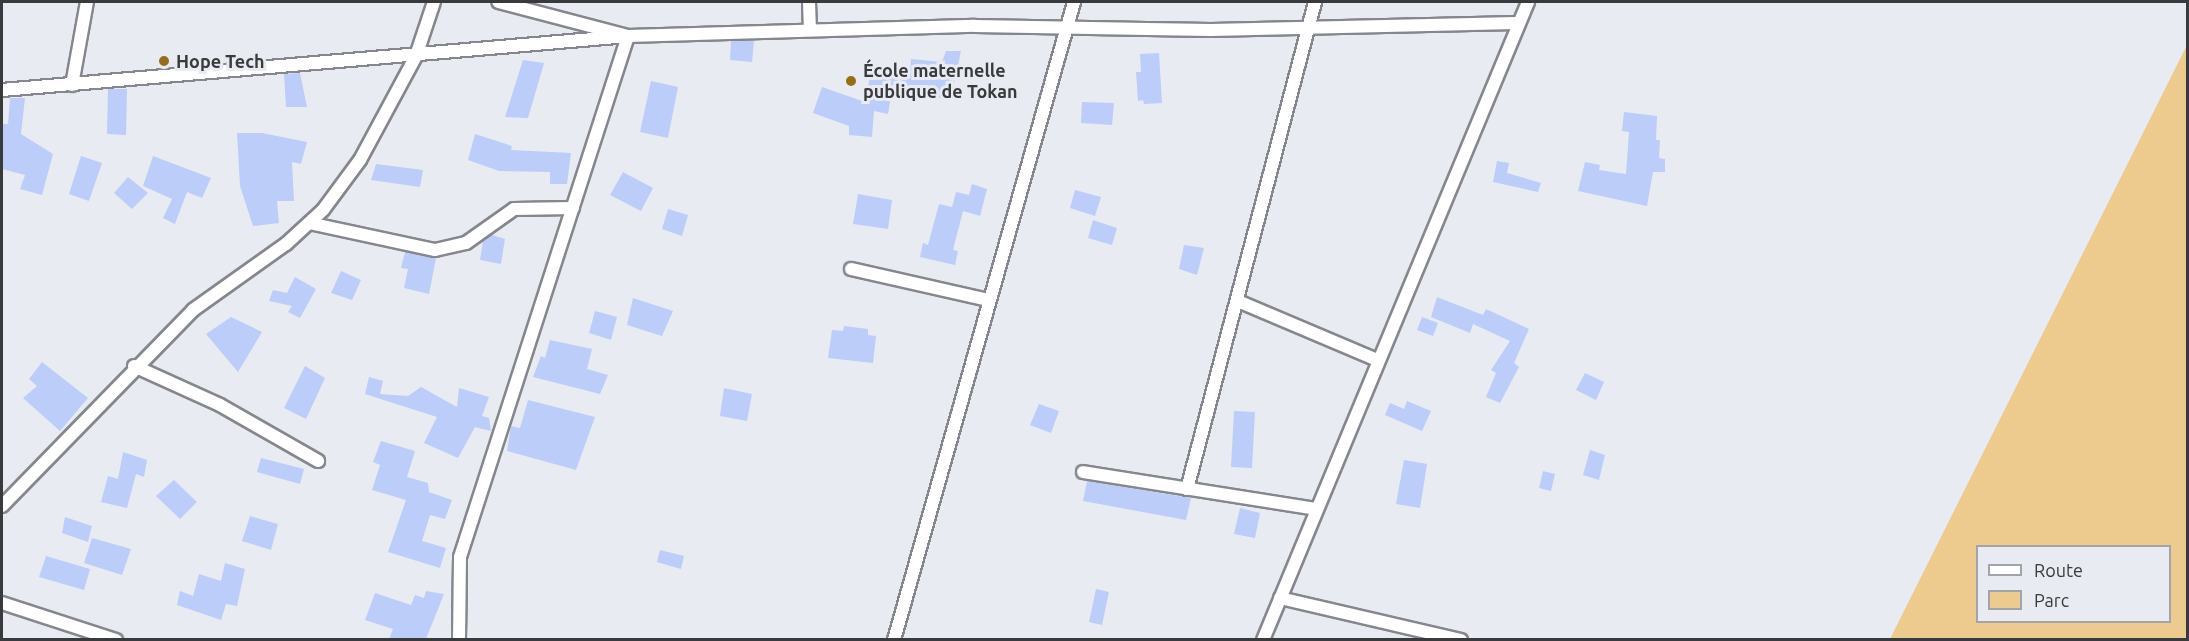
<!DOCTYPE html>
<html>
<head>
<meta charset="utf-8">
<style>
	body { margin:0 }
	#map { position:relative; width:2189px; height:641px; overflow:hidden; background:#e8ebf1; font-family:Ubuntu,sans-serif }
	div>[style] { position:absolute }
	.green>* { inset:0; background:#edca8d }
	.building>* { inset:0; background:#bccdfa }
	.roads { filter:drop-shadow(2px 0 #85878d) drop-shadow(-2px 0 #85878d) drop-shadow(0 2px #85878d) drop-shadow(0 -2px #85878d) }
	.minor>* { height:12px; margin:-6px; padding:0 6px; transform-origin:6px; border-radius:6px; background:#fff }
	.dots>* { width:16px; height:16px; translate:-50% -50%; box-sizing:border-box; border:3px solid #e8ebf1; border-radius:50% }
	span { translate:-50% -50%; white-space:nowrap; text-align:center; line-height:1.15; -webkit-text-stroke:6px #e8ebf1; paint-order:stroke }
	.poi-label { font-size:18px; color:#393a3c; font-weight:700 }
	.left { translate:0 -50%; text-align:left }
	.frame { position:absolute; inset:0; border:3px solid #393a3c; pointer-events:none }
	.legend { position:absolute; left:1976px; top:545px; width:195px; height:78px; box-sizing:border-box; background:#e8ebf1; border:2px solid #a2a4a9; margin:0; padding:8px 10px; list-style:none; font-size:18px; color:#393a3c }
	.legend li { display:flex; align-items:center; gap:12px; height:30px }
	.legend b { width:30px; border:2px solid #a2a4a9 }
</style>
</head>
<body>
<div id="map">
	<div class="green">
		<i style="clip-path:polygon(evenodd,2187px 45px,2187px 639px,1890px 639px,2187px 45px,1978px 546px,2170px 546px,2170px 622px,1978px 622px,1978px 546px)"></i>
	</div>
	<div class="building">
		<i style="clip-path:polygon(731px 41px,754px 41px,752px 62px,730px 60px)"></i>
		<i style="clip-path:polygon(946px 51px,961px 51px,951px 98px,891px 96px,888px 114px,874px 111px,872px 137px,849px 135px,849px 126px,813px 113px,822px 87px,865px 102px,872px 65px,910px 72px,911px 59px,942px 62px)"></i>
		<i style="clip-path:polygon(1159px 53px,1162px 103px,1144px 104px,1143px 100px,1138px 101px,1136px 72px,1141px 72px,1140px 54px)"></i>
		<i style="clip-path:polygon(523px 60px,544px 63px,528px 118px,505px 117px)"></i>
		<i style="clip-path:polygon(300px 73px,307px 107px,286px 107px,284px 74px)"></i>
		<i style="clip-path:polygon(651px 81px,678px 87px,668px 138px,640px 132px)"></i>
		<i style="clip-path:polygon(108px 89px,127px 89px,126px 135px,107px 134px)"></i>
		<i style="clip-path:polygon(10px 98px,25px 98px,21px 134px,53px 154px,42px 195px,20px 189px,25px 175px,2px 169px,2px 124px,8px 124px)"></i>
		<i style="clip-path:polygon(1082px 102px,1114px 103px,1112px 125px,1081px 123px)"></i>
		<i style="clip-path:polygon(1624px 112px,1657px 116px,1656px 140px,1660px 140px,1659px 158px,1665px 159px,1665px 172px,1653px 172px,1647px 206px,1578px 191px,1585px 162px,1600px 165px,1599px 170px,1626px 174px,1629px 132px,1622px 131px)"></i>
		<i style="clip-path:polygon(237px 133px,262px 133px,307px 142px,301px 164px,292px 162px,294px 201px,277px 201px,279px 223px,253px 226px,240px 186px)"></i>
		<i style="clip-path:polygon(475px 134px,512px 146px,511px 150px,571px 153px,567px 184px,550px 184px,550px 172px,499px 171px,468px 160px)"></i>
		<i style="clip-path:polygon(81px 156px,102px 163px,89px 201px,69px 194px)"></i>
		<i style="clip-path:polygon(153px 156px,211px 178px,202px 198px,187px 192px,175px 224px,163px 218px,172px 199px,143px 186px)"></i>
		<i style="clip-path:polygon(1497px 161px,1509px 163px,1507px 173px,1541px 183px,1538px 192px,1493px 182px)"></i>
		<i style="clip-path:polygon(376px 164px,423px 170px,420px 187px,371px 180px)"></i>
		<i style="clip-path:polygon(623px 172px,653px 188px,641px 211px,610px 195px)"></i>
		<i style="clip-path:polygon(128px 177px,148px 193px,132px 209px,114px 193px)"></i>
		<i style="clip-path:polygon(972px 184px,987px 189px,980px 216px,963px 211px,953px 250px,958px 251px,955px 265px,920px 257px,923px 243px,928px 245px,939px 204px,952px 207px,956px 192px,969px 195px)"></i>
		<i style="clip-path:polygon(1075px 190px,1101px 197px,1095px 216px,1070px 208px)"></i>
		<i style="clip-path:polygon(858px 194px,892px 200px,888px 229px,853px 224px)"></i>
		<i style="clip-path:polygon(668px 209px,688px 215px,682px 236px,662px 229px)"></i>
		<i style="clip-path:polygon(1093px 220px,1117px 228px,1112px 245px,1088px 238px)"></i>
		<i style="clip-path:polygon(492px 235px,505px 239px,501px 264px,480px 260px,483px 241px)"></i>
		<i style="clip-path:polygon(1184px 245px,1204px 248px,1197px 275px,1179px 269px)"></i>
		<i style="clip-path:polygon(405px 252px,436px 258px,429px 294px,404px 288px,408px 269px,401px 268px)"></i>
		<i style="clip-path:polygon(341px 271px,361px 280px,352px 300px,331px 293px)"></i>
		<i style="clip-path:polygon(295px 277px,316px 289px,300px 318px,288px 312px,292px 306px,269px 301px,273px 290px,287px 293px)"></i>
		<i style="clip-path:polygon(1437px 297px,1483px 315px,1486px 309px,1529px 329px,1514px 363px,1519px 367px,1500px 403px,1486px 397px,1496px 373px,1491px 370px,1510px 341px,1473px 324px,1470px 333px,1431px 317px)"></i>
		<i style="clip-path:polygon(633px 298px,673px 311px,662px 336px,627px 325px)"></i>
		<i style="clip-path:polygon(595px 311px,617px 317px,611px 340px,589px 333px)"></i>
		<i style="clip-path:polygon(231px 317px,262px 332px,238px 372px,206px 334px)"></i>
		<i style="clip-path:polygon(1422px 317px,1438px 323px,1433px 336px,1417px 330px)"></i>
		<i style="clip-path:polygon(844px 326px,868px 329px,868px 335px,876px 336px,873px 363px,828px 358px,832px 330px,843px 331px)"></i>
		<i style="clip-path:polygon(550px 340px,592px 349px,587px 369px,608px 375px,600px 394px,533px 377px,541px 356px,545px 358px)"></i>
		<i style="clip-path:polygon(42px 362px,88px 398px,60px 431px,23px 398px,37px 386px,29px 379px)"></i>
		<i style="clip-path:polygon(305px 366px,325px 378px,306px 419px,284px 408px)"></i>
		<i style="clip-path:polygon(1585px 373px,1604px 382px,1596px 400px,1576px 390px)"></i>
		<i style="clip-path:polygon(369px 377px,383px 381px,380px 394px,408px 396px,421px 387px,457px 407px,459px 388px,489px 397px,482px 416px,489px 418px,491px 431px,475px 427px,458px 458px,424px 443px,437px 417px,365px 394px)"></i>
		<i style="clip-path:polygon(724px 388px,752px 394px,747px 421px,720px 416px)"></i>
		<i style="clip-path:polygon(528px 400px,595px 417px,576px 470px,507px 451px,511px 426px,520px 428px)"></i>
		<i style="clip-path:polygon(1407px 401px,1431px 411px,1422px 431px,1385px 415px,1390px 403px,1404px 409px)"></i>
		<i style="clip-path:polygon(1039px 404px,1059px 411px,1051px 433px,1030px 425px)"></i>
		<i style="clip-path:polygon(1234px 411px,1255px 412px,1252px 468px,1231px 467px)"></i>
		<i style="clip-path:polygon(381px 441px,415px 451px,407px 477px,428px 483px,429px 492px,452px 500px,445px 519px,430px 515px,422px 541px,446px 548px,440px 568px,388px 552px,406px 500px,372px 490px,380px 465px,373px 462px)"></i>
		<i style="clip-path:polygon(1590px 450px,1605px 455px,1599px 480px,1583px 475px)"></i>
		<i style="clip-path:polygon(123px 452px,147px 460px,144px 477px,136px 474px,127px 508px,101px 502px,108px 476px,118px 479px)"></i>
		<i style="clip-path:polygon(261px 458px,304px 469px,300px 484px,257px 472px)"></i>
		<i style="clip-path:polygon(1404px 460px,1427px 464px,1420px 508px,1396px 504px)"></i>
		<i style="clip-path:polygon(1543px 471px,1555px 474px,1551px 491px,1539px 488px)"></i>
		<i style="clip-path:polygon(174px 480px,197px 502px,180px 519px,156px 496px)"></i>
		<i style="clip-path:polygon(1087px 481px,1191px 498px,1186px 520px,1083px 501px)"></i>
		<i style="clip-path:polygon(1240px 508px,1260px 513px,1255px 538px,1234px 534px)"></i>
		<i style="clip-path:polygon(250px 516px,278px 524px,271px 550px,242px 541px)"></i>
		<i style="clip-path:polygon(65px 517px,92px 526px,88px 542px,62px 533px)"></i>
		<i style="clip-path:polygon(92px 538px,131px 549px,122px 575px,84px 563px)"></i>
		<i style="clip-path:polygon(660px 550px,684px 556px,681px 569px,657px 562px)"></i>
		<i style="clip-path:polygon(46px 556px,90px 569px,84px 590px,39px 577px)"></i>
		<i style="clip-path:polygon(225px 563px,245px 569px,237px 606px,226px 604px,221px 620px,177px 605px,180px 591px,193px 596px,199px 574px,221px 581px)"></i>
		<i style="clip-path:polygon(1096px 589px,1109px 592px,1102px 625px,1089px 622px)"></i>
		<i style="clip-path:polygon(426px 591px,444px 594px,426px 639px,389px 639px,393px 629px,365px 620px,375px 593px,411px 605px,415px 595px,424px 598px)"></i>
	</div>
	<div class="roads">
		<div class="minor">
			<i style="left:809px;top:2px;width:28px;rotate:88deg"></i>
			<i style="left:72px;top:85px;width:84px;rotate:-79.8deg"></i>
			<i style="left:2px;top:90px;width:628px;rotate:-4.93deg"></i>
			<i style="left:628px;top:36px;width:347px;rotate:-1.7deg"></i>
			<i style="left:975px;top:26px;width:236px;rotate:1deg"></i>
			<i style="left:1211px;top:30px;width:305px;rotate:-1.3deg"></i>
			<i style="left:309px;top:223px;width:129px;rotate:12.1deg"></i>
			<i style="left:435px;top:250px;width:32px;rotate:-13deg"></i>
			<i style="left:466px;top:243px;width:59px;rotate:-35.3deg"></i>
			<i style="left:514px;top:209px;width:59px;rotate:-1deg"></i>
			<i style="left:851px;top:269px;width:141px;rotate:12.7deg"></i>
			<i style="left:1238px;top:301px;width:151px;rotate:23deg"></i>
			<i style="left:134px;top:366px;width:94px;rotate:24.4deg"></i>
			<i style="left:220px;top:405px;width:113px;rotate:29.7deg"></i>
			<i style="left:1083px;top:472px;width:236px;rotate:9deg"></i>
			<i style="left:1187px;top:489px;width:504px;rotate:-75.27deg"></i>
			<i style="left:2px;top:506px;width:274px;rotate:-45.7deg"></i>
			<i style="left:193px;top:310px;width:114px;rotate:-35.4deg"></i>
			<i style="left:286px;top:244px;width:50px;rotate:-42.6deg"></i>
			<i style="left:323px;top:210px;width:62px;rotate:-53.5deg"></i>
			<i style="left:360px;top:160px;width:118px;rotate:-61.7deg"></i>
			<i style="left:416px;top:56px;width:57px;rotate:-71.6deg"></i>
			<i style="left:1280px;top:598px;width:186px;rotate:13.1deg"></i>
			<i style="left:2px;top:603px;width:120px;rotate:18deg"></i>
			<i style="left:459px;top:640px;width:83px;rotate:-89.3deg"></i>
			<i style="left:460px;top:557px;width:547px;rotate:-72.13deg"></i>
			<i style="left:628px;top:36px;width:134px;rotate:-165.3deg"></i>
			<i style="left:894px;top:640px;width:663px;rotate:-74.24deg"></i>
			<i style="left:1263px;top:640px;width:691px;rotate:-67.44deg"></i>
		</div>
	</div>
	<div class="dots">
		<i style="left:164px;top:61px;background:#956e17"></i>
		<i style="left:851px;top:81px;background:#956e17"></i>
	</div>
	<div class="poi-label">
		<span class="left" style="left:176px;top:61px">Hope Tech</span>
		<span class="left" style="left:863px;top:81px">École maternelle<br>publique de Tokan</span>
	</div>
	<div class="frame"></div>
	<ul class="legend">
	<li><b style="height:8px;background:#fff"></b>Route</li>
	<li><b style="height:16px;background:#edca8d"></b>Parc</li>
	</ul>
</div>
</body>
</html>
